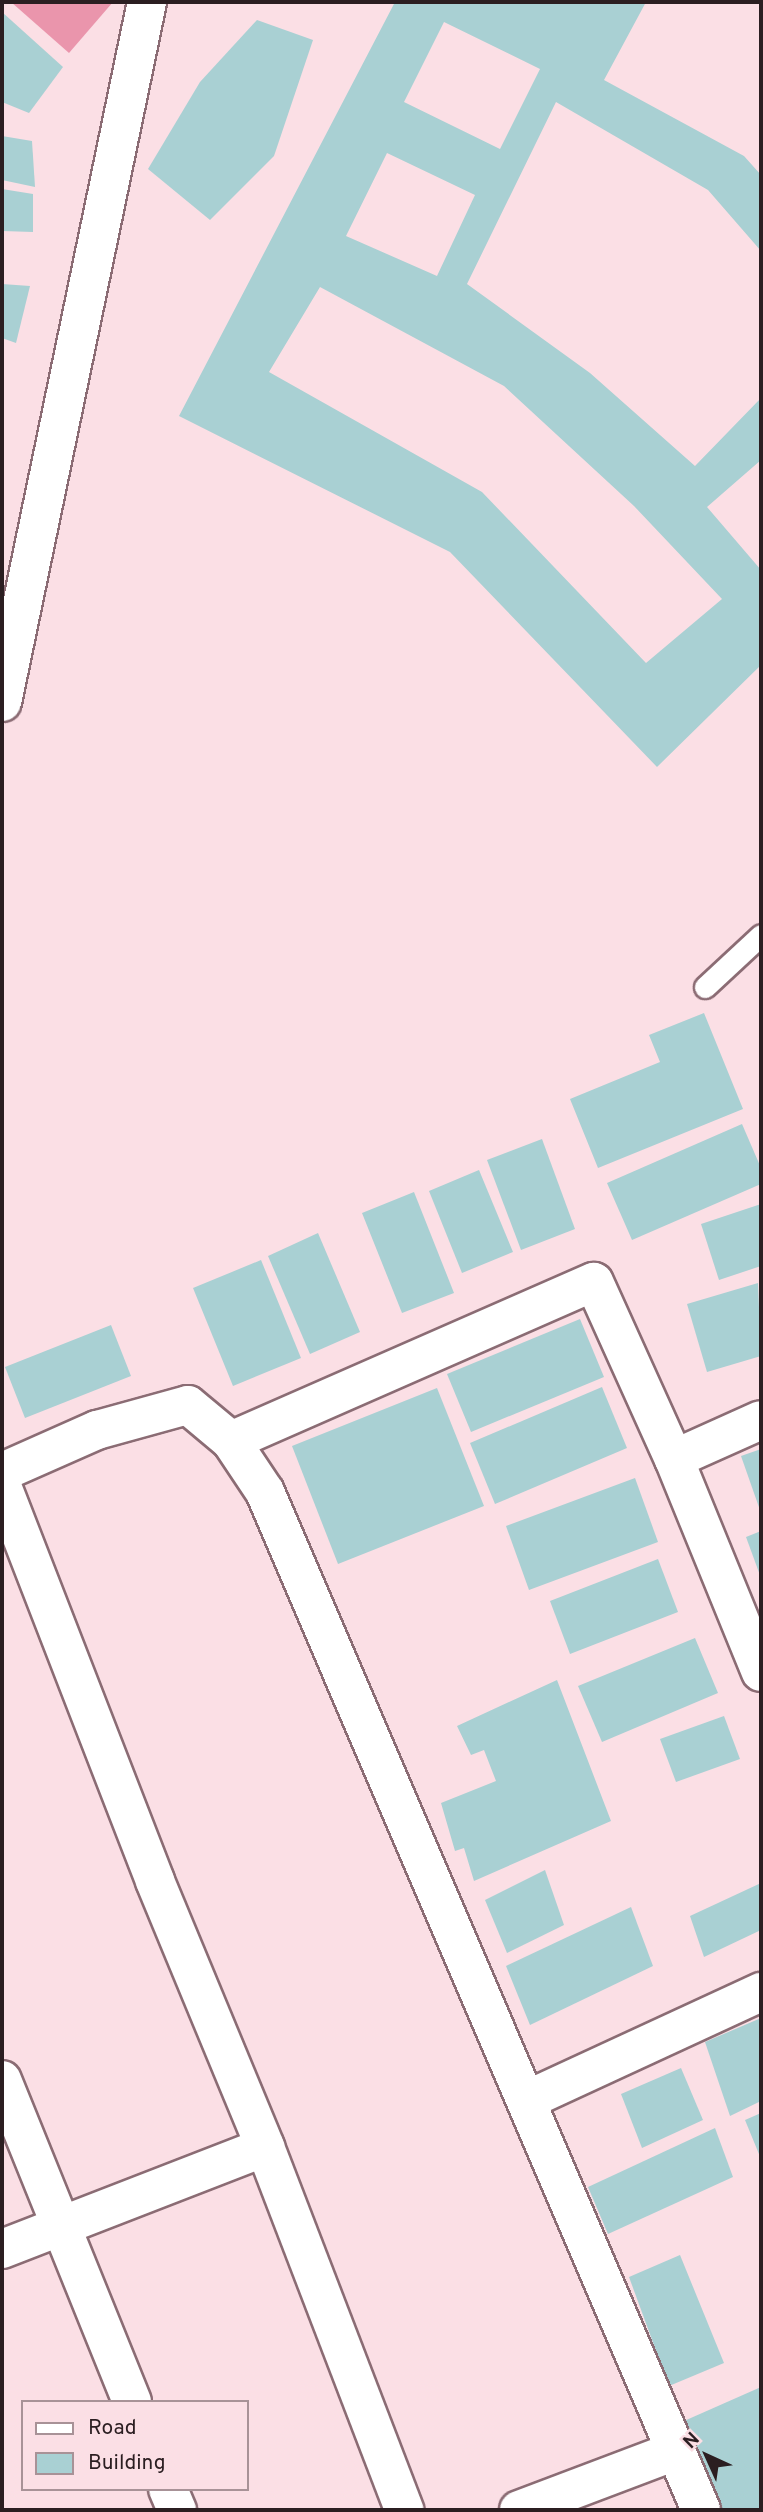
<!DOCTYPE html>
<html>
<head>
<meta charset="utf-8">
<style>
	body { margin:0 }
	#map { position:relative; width:763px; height:2512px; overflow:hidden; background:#fbdfe5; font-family:Overpass,sans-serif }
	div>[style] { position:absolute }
	.forest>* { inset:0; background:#ea95ac }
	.building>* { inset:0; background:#a9d0d3 }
	.roads { filter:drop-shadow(2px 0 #8b6c74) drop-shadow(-2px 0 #8b6c74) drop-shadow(0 2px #8b6c74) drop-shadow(0 -2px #8b6c74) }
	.service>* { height:21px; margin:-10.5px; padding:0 10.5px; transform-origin:10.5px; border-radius:10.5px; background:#fff }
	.minor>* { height:38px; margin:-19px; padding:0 19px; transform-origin:19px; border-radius:19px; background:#fff }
	.tertiary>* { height:38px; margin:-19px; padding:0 19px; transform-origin:19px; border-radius:19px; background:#fff }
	span { translate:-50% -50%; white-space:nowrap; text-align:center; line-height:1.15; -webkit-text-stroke:5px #fbdfe5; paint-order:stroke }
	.frame { position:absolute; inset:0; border:4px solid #2b1e21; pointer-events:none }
	.legend { position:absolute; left:21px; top:2400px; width:228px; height:91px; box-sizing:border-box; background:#fbdfe5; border:2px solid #a89297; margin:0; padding:9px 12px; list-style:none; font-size:21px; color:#2b1e21 }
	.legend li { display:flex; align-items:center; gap:14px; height:35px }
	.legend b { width:35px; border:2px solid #a89297 }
	.north { position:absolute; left:672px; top:2421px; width:70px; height:70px; -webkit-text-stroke:5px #fbdfe5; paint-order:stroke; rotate:315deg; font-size:19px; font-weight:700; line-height:28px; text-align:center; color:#2b1e21 }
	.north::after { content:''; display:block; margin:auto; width:24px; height:32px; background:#2b1e21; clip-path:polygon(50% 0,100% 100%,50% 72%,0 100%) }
</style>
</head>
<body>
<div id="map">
	<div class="forest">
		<i style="clip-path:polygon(11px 2px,113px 2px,69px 53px)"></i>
	</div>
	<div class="building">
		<i style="clip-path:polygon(evenodd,395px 2px,646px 2px,604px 80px,744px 156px,761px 175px,761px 251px,708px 190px,556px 102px,467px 284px,590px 373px,695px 466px,761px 398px,761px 460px,707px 507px,761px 570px,761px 665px,657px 767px,450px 552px,179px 416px,395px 2px,444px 22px,540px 69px,500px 149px,404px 102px,444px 22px,395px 2px,387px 153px,475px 195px,437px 276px,346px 236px,387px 153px,395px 2px,320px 287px,504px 386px,634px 506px,722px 599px,646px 663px,482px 492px,269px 372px,320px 287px)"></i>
		<i style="clip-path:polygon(2px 12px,63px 67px,29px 113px,2px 102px)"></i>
		<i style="clip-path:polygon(257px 20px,313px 40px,274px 156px,210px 220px,148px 169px,200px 82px)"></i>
		<i style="clip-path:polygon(2px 136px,32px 141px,35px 187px,2px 180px)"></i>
		<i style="clip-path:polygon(2px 189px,33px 194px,33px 232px,2px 231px)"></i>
		<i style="clip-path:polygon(2px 284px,30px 286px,16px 343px,2px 338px)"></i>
		<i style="clip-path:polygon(704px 1013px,743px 1109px,598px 1168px,570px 1099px,660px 1062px,649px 1035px)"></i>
		<i style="clip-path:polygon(742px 1124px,761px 1168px,761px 1184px,632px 1240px,607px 1183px)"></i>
		<i style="clip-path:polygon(542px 1139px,575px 1229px,521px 1250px,487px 1160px)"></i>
		<i style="clip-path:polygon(479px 1170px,513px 1252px,462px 1273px,429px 1191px)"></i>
		<i style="clip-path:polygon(414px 1192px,454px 1293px,402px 1313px,362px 1213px)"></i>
		<i style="clip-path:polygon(761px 1204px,761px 1266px,719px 1280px,701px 1224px)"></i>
		<i style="clip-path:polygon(318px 1233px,360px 1332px,310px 1354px,268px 1256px)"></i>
		<i style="clip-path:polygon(261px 1260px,301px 1358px,233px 1386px,193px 1288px)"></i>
		<i style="clip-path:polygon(758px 1283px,761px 1356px,707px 1372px,687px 1304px)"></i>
		<i style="clip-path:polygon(580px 1319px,604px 1377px,471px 1432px,447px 1374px)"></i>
		<i style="clip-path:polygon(111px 1325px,131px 1376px,25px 1418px,5px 1367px)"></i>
		<i style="clip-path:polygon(602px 1387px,627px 1448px,495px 1504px,470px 1443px)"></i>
		<i style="clip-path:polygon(437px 1388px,484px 1506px,338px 1564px,292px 1446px)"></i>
		<i style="clip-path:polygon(761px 1449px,761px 1513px,741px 1456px)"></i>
		<i style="clip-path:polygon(635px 1478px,658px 1542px,529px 1590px,506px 1526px)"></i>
		<i style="clip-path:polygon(761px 1531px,761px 1578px,746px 1537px)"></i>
		<i style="clip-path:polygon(658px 1559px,678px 1612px,570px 1654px,550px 1601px)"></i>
		<i style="clip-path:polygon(695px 1638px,718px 1693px,602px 1742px,578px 1686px)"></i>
		<i style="clip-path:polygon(557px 1680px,611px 1821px,474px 1881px,464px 1848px,455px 1851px,441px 1803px,496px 1781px,484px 1750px,471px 1755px,457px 1726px)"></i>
		<i style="clip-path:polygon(724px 1716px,740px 1759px,676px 1782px,660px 1739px)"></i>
		<i style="clip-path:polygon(545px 1870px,564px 1925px,507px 1953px,485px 1900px)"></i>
		<i style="clip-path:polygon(761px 1883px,761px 1930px,704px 1957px,690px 1916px)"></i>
		<i style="clip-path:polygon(631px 1907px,653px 1966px,530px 2025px,506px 1966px)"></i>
		<i style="clip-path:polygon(761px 2018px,761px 2101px,730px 2116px,705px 2042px)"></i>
		<i style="clip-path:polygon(681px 2068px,703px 2120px,642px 2148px,621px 2094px)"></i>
		<i style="clip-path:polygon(761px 2113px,761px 2159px,745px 2120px)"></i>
		<i style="clip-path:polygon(715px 2128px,733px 2177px,608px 2234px,588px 2187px)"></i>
		<i style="clip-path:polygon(680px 2255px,724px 2363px,669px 2386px,629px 2277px)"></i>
		<i style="clip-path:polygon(761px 2387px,761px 2510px,721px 2510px,684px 2421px)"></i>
	</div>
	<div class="roads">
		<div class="service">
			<i style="left:705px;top:987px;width:76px;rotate:-42.9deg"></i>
		</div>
		<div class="minor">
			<i style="left:2px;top:702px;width:715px;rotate:-78.3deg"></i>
			<i style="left:231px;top:1441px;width:396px;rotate:-23.7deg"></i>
			<i style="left:594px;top:1282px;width:194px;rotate:65.7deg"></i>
			<i style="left:674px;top:1459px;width:230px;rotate:67.8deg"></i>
			<i style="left:674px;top:1459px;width:95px;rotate:-24.1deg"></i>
			<i style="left:2px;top:1486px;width:424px;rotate:68.8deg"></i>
			<i style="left:155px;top:1881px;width:288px;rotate:67.5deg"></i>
			<i style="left:2px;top:2080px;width:347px;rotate:68deg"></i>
			<i style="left:527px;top:2100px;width:258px;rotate:-24.8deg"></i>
			<i style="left:2px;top:2249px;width:282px;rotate:-21.2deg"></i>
			<i style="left:265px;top:2147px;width:389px;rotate:69deg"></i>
			<i style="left:168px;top:2489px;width:23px;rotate:67deg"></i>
			<i style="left:519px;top:2510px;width:167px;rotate:-20.7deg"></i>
		</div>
		<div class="tertiary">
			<i style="left:2px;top:1472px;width:104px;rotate:-23.9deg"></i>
			<i style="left:97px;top:1430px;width:94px;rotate:-15.4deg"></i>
			<i style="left:188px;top:1405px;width:56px;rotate:39.9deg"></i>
			<i style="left:231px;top:1441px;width:61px;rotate:56.3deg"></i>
			<i style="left:265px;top:1492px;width:1107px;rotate:66.81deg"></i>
		</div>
	</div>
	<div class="frame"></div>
	<ul class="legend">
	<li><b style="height:9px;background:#fff"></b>Road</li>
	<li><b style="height:19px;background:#a9d0d3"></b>Building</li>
	</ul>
	<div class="north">N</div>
</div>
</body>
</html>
